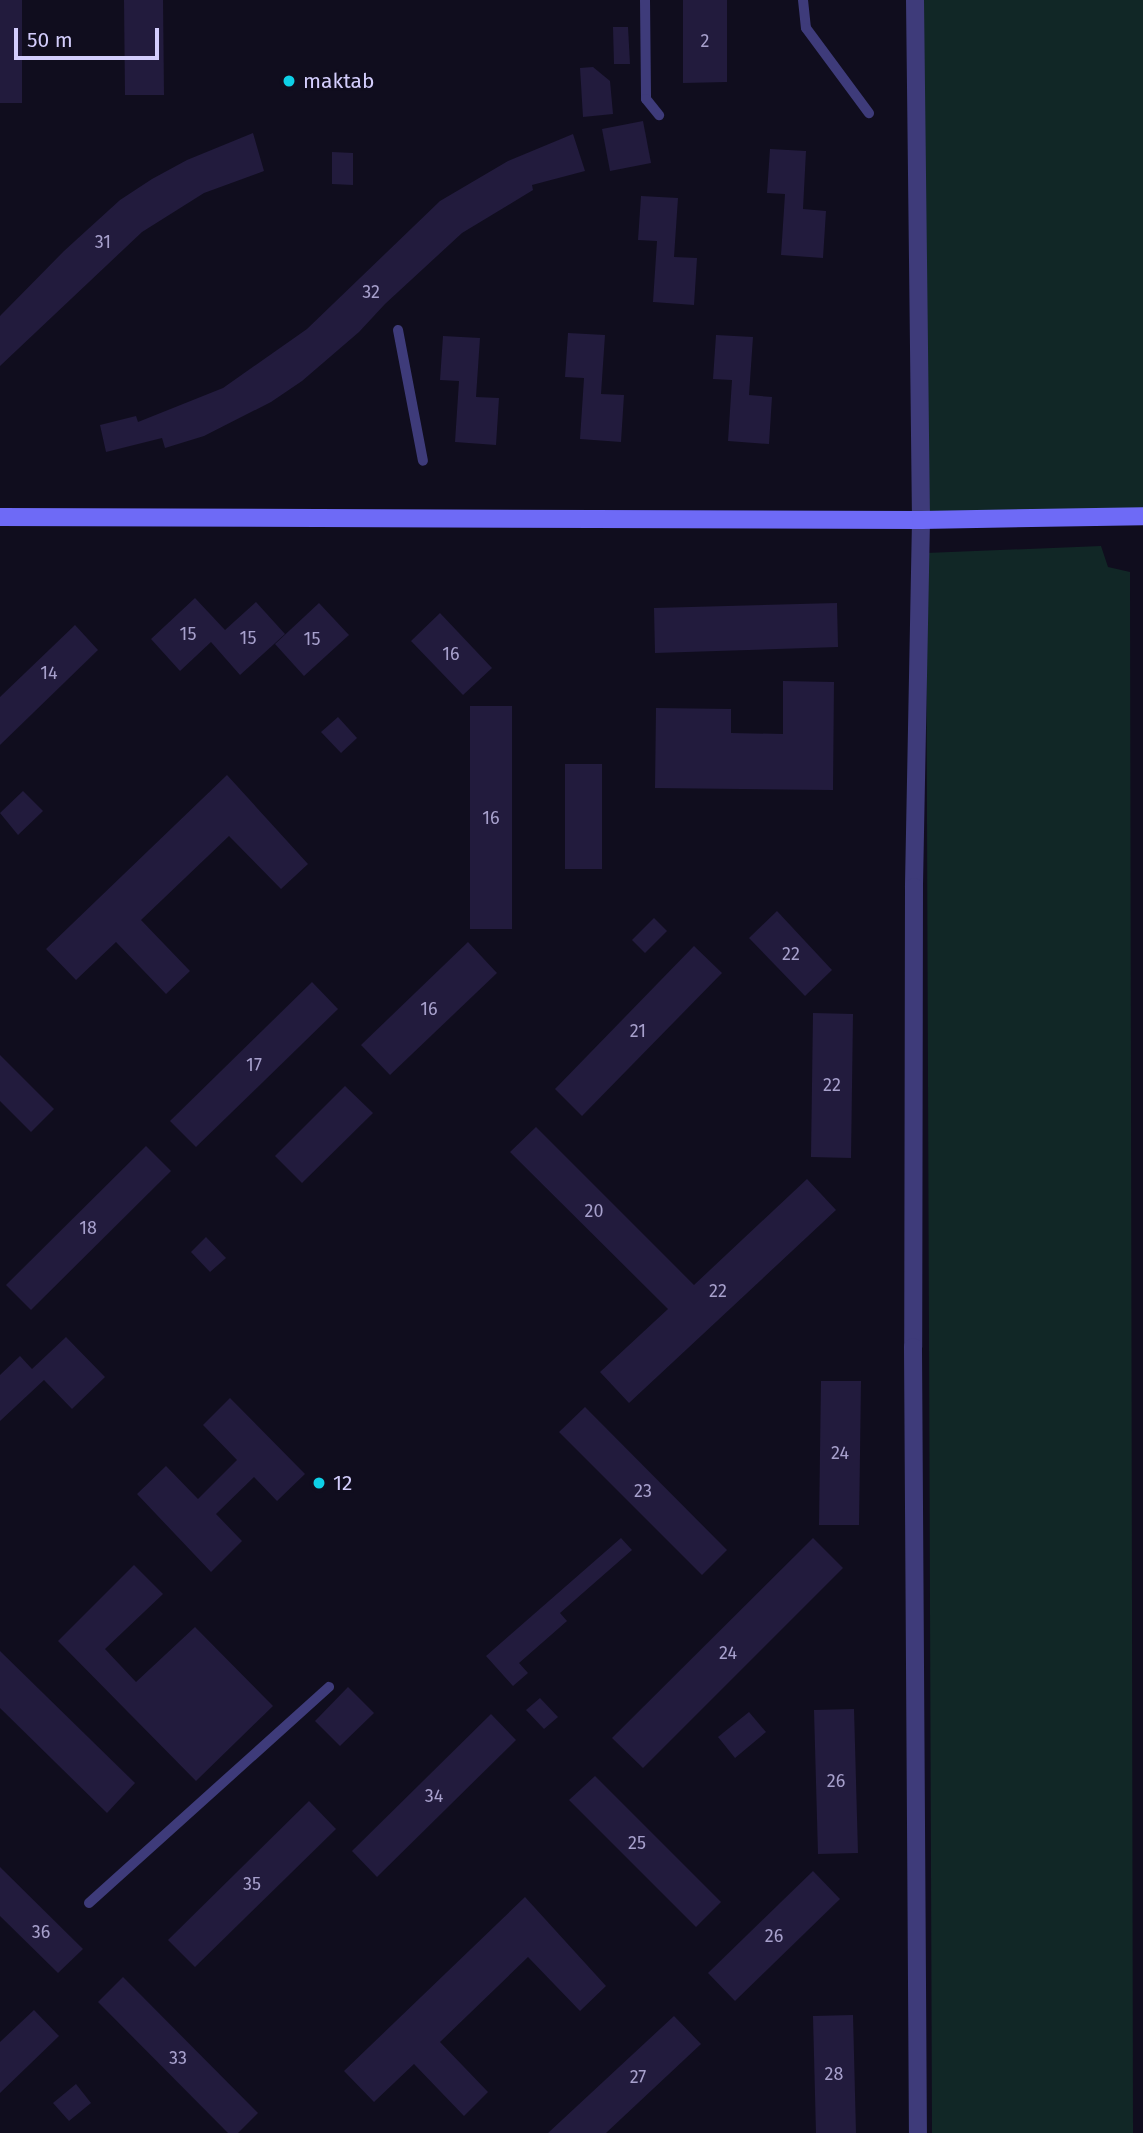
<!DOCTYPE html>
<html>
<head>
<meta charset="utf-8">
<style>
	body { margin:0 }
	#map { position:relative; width:1143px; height:2133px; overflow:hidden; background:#100d1e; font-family:"Fira Sans",sans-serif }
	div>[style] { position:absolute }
	.green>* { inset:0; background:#112726 }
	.building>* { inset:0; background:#221b3d }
	.lane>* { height:10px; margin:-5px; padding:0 5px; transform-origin:5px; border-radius:5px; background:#3e3b7a }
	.street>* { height:18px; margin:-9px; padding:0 9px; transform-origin:9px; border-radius:9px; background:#3e3b7a }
	.secondary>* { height:18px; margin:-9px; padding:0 9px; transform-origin:9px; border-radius:9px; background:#6e6af6 }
	.dots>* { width:19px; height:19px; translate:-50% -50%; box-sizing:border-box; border:4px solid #100d1e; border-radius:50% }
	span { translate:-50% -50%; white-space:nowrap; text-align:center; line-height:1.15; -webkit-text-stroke:5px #100d1e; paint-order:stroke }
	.number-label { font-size:18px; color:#a7a0cc }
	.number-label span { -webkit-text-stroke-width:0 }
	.poi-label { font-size:21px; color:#d3cdfc }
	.left { translate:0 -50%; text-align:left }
	.scale { position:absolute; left:14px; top:28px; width:145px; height:32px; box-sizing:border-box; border:4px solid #d3cdfc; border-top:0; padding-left:9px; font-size:21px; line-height:24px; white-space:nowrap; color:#d3cdfc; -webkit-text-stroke:5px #100d1e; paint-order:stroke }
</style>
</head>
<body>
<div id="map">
	<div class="green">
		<i style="clip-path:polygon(915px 0,1143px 0,1143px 516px,921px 520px)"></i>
		<i style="clip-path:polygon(1101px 546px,1108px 567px,1130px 572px,1133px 2133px,932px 2133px,926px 553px)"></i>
	</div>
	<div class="building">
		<i style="clip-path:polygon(0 0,22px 0,22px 103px,0 103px)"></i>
		<i style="clip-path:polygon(124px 0,163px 0,164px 95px,125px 95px)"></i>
		<i style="clip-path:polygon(683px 0,727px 0,727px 82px,683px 83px)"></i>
		<i style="clip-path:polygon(613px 27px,628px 27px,630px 64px,614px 64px)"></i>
		<i style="clip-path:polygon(593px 67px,610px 81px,613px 114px,583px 117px,580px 68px)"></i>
		<i style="clip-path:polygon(643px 121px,651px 163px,610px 171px,602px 129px)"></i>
		<i style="clip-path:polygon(253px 133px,264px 171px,204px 193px,142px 232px,0 366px,0 316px,64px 251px,120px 200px,152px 179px,187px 160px)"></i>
		<i style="clip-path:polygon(573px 134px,585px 171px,532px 185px,533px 190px,462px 233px,385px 304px,359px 332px,302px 381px,271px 402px,204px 436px,165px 448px,162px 438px,106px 452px,100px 425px,136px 416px,138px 422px,223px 388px,307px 329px,440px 201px,508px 161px)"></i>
		<i style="clip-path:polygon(770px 149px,806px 151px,803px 209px,826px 211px,823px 258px,781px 255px,785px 194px,767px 193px)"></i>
		<i style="clip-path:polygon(332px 152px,353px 153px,353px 185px,332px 184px)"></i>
		<i style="clip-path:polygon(641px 196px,678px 198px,674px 257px,697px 258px,694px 305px,653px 302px,657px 241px,638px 240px)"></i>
		<i style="clip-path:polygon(568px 333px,605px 335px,601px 394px,624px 395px,621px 442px,580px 439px,584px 378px,565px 377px)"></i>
		<i style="clip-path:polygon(716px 335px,753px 337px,749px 395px,772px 397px,769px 444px,728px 441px,732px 380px,713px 379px)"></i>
		<i style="clip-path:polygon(443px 336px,480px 338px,476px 397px,499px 398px,496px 445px,455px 442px,459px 381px,440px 380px)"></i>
		<i style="clip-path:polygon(195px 598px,225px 630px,256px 602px,285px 634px,240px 675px,211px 642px,180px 671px,151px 639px)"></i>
		<i style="clip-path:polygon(319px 603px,349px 635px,304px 676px,275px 644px)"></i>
		<i style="clip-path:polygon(837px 603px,838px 647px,655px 653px,654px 608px)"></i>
		<i style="clip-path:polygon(440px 613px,492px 668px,463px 695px,411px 641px)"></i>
		<i style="clip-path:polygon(75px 625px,98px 650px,0 745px,0 697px)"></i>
		<i style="clip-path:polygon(783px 681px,834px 682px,833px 790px,655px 788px,656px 708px,731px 709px,731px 733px,783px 734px)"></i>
		<i style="clip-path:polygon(470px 706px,512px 706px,512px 929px,470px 929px)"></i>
		<i style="clip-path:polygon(338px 717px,357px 738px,341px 753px,321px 732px)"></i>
		<i style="clip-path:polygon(565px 764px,602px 764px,602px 869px,565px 869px)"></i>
		<i style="clip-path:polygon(227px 775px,308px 864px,281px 889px,229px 836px,141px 920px,190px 971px,166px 994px,116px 942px,76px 980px,46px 949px)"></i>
		<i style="clip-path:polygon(23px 791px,43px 811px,18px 835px,0 813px)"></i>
		<i style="clip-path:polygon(777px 911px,832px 970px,805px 996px,749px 938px)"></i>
		<i style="clip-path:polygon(654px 918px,667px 931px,645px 953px,632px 940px)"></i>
		<i style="clip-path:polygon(468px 942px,497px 973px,390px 1075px,361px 1045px)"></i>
		<i style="clip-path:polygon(694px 946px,722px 973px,582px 1116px,555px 1089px)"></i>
		<i style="clip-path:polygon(312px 982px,338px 1009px,196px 1147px,170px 1121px)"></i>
		<i style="clip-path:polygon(813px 1013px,853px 1014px,851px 1158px,811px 1157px)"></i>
		<i style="clip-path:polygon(0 1055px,54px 1109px,31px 1132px,0 1101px)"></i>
		<i style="clip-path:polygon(345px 1086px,373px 1113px,302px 1183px,275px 1156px)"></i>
		<i style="clip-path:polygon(536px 1127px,694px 1285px,807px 1179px,836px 1210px,629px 1403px,600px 1372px,668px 1309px,510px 1152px)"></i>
		<i style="clip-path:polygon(146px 1146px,171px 1171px,31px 1310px,6px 1285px)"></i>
		<i style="clip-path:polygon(206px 1237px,226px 1258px,210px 1272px,191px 1252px)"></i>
		<i style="clip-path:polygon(66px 1337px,105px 1377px,72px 1409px,44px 1380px,0 1421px,0 1375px,20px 1356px,32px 1369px)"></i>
		<i style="clip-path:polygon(821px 1381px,861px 1381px,859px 1525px,819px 1525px)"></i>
		<i style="clip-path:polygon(230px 1398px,305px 1474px,277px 1501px,254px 1477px,216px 1514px,242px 1541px,211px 1572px,137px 1494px,166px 1466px,198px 1499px,237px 1460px,203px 1425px)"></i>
		<i style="clip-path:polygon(585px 1407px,727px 1550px,702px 1575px,559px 1432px)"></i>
		<i style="clip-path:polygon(621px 1538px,632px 1550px,560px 1613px,567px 1621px,519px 1663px,528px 1673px,513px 1686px,486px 1656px)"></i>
		<i style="clip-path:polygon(813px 1538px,843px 1568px,643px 1768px,612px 1738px)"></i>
		<i style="clip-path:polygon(134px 1565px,163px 1594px,105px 1649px,136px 1682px,195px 1627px,273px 1706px,196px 1781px,58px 1641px)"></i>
		<i style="clip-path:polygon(0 1651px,135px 1783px,107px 1813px,0 1708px)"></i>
		<i style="clip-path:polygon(348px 1687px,374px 1713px,340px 1746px,315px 1721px)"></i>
		<i style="clip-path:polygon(540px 1698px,558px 1717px,544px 1729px,526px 1710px)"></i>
		<i style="clip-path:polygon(854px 1709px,858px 1853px,818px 1854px,814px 1710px)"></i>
		<i style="clip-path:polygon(749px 1712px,766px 1732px,735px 1758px,718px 1737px)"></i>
		<i style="clip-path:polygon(491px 1714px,516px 1740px,377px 1877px,352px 1851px)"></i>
		<i style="clip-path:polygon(595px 1776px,721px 1902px,696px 1927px,569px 1800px)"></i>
		<i style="clip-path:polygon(309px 1801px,336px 1829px,195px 1967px,168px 1940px)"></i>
		<i style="clip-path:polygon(0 1867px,83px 1949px,58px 1973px,0 1916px)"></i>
		<i style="clip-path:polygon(813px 1871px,840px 1899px,735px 2001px,708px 1973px)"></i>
		<i style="clip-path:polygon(525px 1897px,606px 1986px,580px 2011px,528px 1957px,440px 2042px,488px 2092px,464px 2116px,414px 2064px,374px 2102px,344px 2071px)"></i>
		<i style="clip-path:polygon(123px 1977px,258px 2113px,238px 2133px,228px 2133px,98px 2002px)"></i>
		<i style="clip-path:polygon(34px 2010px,59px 2036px,0 2093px,0 2042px)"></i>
		<i style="clip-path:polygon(853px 2015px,856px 2133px,816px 2133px,813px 2016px)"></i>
		<i style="clip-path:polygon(674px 2016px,701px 2044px,606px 2133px,548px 2133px)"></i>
		<i style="clip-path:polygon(76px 2084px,91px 2103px,69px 2121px,53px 2103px)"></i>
	</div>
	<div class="lane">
		<i style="left:645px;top:0;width:99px;rotate:89.4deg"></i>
		<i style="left:646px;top:99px;width:21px;rotate:51deg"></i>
		<i style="left:803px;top:0;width:28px;rotate:84deg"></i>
		<i style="left:806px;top:28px;width:106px;rotate:53.5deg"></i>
		<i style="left:398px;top:330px;width:133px;rotate:79.2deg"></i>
		<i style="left:89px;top:1903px;width:323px;rotate:-42deg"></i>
	</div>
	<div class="street">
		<i style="left:915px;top:0;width:520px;rotate:89.34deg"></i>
		<i style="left:921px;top:520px;width:367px;rotate:91.1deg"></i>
		<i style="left:914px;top:887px;width:460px;rotate:90.1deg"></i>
		<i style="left:913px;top:1347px;width:786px;rotate:89.64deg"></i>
	</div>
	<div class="secondary">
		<i style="left:0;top:517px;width:921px;rotate:0.19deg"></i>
		<i style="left:921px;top:520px;width:222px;rotate:-1deg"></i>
	</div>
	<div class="dots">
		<i style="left:289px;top:81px;background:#0ed0e7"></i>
		<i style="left:319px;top:1483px;background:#0ed0e7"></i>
	</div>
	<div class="number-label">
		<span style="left:705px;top:41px">2</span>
		<span style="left:103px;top:242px">31</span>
		<span style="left:371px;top:292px">32</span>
		<span style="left:188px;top:634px">15</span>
		<span style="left:248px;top:638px">15</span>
		<span style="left:312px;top:639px">15</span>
		<span style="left:451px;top:654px">16</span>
		<span style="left:49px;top:673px">14</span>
		<span style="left:491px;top:818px">16</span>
		<span style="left:791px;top:954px">22</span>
		<span style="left:429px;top:1009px">16</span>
		<span style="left:638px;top:1031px">21</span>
		<span style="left:254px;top:1065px">17</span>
		<span style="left:832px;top:1085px">22</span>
		<span style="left:594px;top:1211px">20</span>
		<span style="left:88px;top:1228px">18</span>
		<span style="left:718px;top:1291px">22</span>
		<span style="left:840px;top:1453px">24</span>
		<span style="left:643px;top:1491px">23</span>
		<span style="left:728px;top:1653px">24</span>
		<span style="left:836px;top:1781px">26</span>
		<span style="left:434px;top:1796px">34</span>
		<span style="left:637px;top:1843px">25</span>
		<span style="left:252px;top:1884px">35</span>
		<span style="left:41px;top:1932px">36</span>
		<span style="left:774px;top:1936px">26</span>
		<span style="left:178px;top:2058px">33</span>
		<span style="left:834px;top:2074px">28</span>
		<span style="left:638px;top:2077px">27</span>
	</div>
	<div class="poi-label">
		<span class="left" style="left:303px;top:81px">maktab</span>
		<span class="left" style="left:333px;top:1483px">12</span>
	</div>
	<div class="scale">50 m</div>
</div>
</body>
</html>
